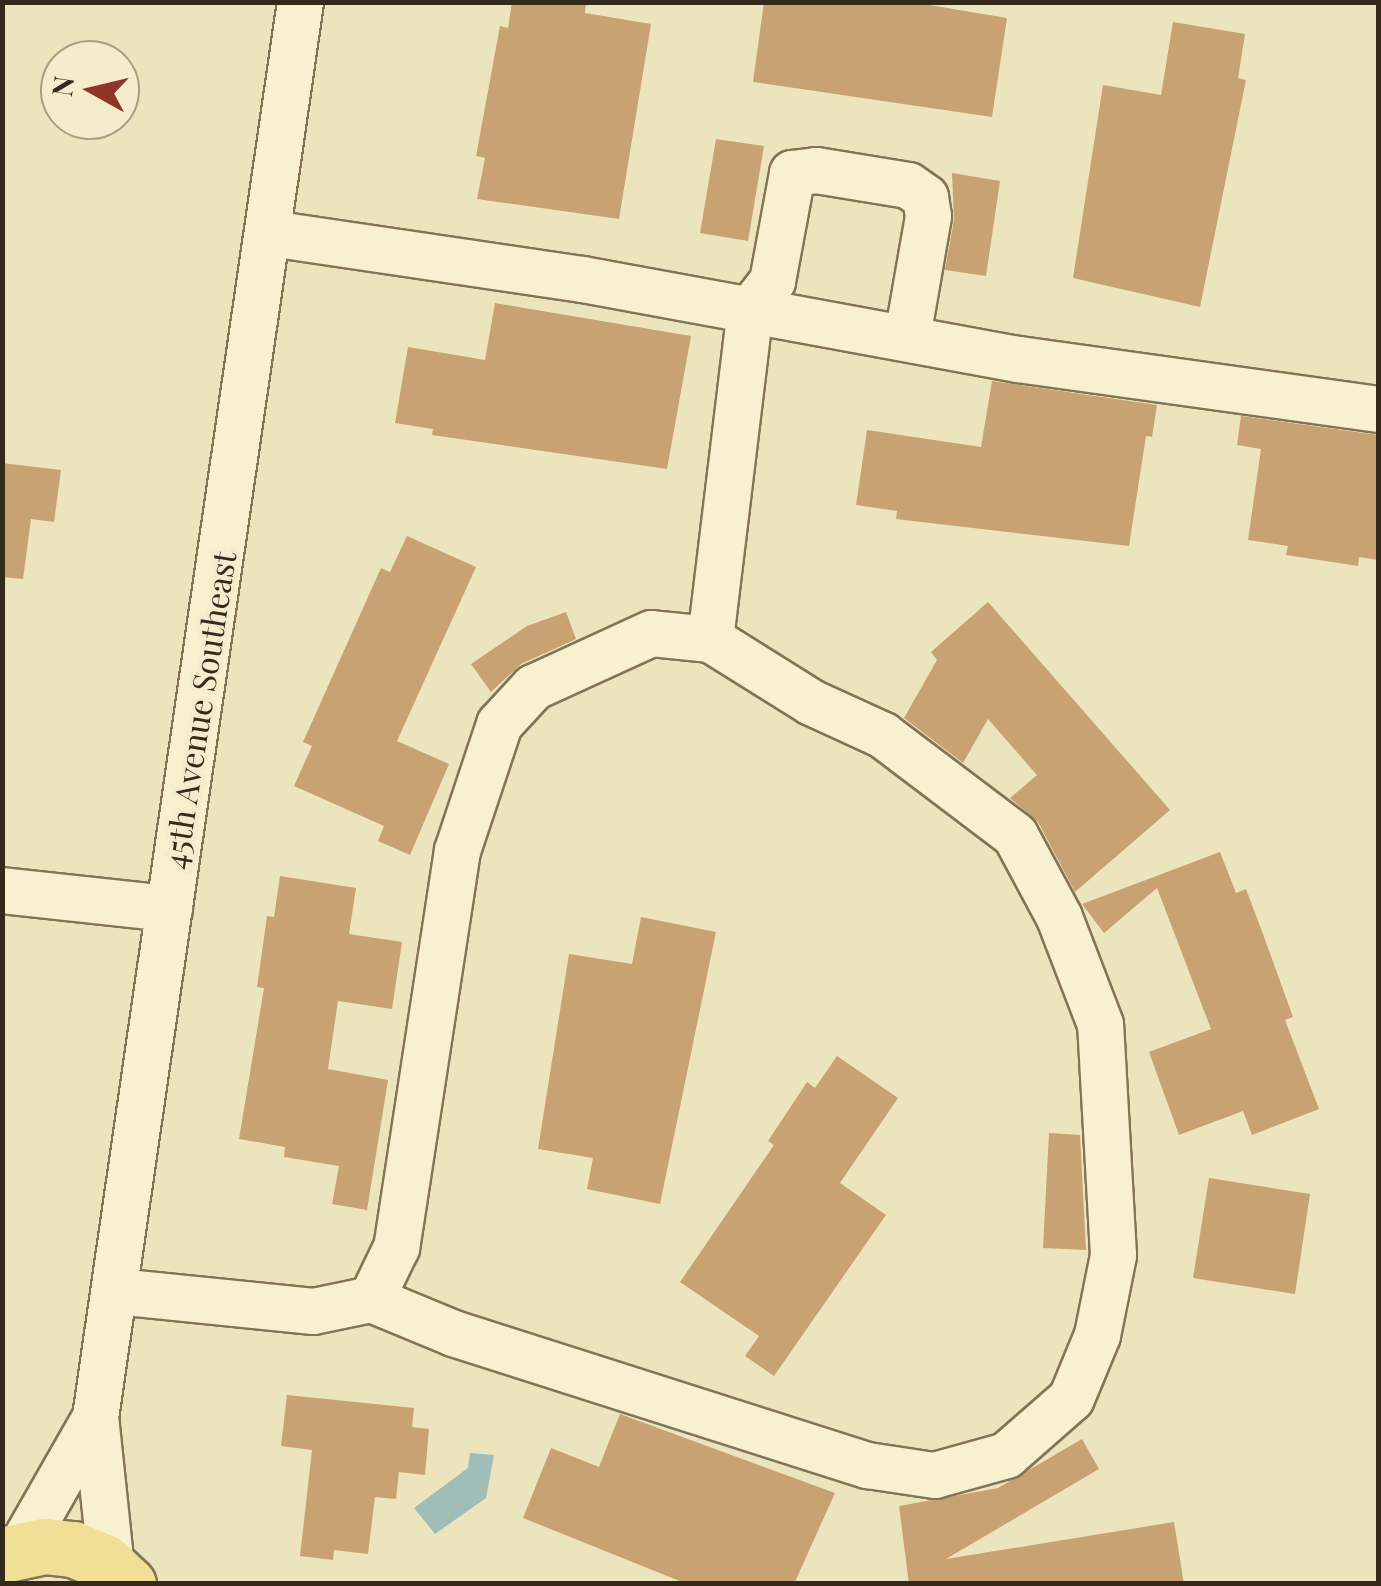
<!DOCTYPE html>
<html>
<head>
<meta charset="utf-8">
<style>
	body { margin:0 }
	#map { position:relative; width:1381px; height:1586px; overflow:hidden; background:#ece4bd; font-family:"Playfair Display",serif }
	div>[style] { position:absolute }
	.water>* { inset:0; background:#a1bdb8 }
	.building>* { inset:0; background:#c9a273 }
	.roads { filter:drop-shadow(2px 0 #837457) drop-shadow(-2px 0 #837457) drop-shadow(0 2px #837457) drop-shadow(0 -2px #837457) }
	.minor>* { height:45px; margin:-22.5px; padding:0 22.5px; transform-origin:22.5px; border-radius:22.5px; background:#f7f1d0 }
	.primary>* { height:55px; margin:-27.5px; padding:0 27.5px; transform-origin:27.5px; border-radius:27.5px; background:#f0df94 }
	span { translate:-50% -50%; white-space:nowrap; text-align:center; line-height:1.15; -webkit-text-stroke:8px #f4edcc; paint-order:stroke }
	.street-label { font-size:32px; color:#332a1b }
	.frame { position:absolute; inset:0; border:5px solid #332a1b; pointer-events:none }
	.north { position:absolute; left:40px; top:40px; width:100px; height:100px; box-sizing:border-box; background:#f4edcc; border:2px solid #a79f85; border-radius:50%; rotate:278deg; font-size:28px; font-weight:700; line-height:40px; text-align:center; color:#332a1b }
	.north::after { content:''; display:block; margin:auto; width:35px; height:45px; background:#903529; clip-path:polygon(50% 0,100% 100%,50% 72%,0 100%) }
</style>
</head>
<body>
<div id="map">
	<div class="water">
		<i style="clip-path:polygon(470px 1453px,494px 1455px,486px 1498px,435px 1534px,414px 1508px,468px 1468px)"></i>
	</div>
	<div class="building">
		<i style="clip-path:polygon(512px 2px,586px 2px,585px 13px,651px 24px,619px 219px,477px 199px,485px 158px,476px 156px,500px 26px,508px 28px)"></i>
		<i style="clip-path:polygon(764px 2px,911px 2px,1007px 18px,992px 117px,753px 82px)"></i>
		<i style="clip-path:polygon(1173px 22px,1245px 34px,1238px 78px,1246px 80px,1200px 307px,1073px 278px,1103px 85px,1161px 95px)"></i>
		<i style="clip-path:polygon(716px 139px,764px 146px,748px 241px,700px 233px)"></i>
		<i style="clip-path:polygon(952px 173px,1000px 181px,986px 276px,945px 270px,954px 220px)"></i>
		<i style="clip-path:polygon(495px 303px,691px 336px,667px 469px,432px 435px,433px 429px,395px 423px,408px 347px,485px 360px)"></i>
		<i style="clip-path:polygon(992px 381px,1157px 405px,1152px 437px,1146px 436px,1129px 546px,896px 519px,897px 511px,856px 505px,867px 430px,981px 447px)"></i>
		<i style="clip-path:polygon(1241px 416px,1378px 435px,1378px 560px,1359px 557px,1358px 566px,1286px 555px,1288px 546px,1248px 540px,1261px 449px,1237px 445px)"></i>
		<i style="clip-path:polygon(2px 463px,61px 470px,54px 522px,31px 519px,23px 579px,2px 577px)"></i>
		<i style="clip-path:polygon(407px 536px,476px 567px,397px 741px,449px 764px,410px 855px,378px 841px,384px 826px,294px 786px,312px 746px,303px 742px,381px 568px,390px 572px)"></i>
		<i style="clip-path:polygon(988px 602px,1170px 810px,1075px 892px,1038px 822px,1010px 798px,1037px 775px,988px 719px,963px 763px,904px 718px,937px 660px,931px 652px)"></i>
		<i style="clip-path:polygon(566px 612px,576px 639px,521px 664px,491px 692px,471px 664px,527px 626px)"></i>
		<i style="clip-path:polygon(1220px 852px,1236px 893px,1246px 889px,1263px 934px,1293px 1017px,1285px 1020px,1319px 1109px,1252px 1135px,1243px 1111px,1179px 1135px,1149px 1052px,1211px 1029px,1157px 888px,1104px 933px,1082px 904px)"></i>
		<i style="clip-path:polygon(280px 876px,356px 888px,349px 934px,402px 942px,392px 1009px,338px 1001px,328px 1069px,388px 1080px,367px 1210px,332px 1204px,339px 1166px,284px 1157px,285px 1147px,239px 1139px,264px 988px,257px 987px,267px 916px,274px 917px)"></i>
		<i style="clip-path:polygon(641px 917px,716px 932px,660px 1204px,587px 1189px,593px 1158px,538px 1149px,569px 954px,632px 964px)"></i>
		<i style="clip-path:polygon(837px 1056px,898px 1098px,840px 1183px,886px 1215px,774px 1376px,745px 1356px,759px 1336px,680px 1282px,774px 1145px,768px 1141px,807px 1082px,815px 1088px)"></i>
		<i style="clip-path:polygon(1049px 1133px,1080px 1135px,1086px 1250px,1043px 1248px)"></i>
		<i style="clip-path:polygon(1209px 1178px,1310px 1194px,1295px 1294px,1193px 1278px)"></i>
		<i style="clip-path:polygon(287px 1395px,414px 1408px,412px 1427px,429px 1429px,425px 1475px,399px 1472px,396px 1499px,375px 1497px,368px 1554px,334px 1550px,333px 1560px,300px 1556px,312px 1450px,281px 1446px)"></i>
		<i style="clip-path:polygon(620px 1414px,835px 1493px,794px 1584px,687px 1584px,523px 1518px,551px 1448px,599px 1467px)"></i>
		<i style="clip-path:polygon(1082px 1439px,1099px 1469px,946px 1559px,1174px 1522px,1184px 1584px,909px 1584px,899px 1506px,998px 1488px)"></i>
	</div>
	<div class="roads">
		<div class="minor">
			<i style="left:270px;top:233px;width:315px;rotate:8.4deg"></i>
			<i style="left:582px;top:279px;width:443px;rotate:10.4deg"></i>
			<i style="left:1018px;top:359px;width:363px;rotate:7.9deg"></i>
			<i style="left:710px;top:639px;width:332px;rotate:-83.1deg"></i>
			<i style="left:750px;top:309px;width:36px;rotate:-52deg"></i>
			<i style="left:772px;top:281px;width:110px;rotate:-79.5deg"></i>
			<i style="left:792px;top:173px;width:24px;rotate:-7deg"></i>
			<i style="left:816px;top:170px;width:93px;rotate:9.3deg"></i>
			<i style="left:908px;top:185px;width:21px;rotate:35deg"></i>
			<i style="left:925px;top:197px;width:19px;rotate:81deg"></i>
			<i style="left:928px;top:216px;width:122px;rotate:99.9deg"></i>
			<i style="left:2px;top:890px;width:168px;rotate:6.2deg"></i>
			<i style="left:116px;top:1291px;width:198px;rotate:5.8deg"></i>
			<i style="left:313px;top:1311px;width:59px;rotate:-11.7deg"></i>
			<i style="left:371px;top:1299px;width:89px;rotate:22.5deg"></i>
			<i style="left:453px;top:1333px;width:435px;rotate:17.7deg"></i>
			<i style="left:867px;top:1465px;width:68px;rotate:8.5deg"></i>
			<i style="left:934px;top:1475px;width:75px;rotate:-15.5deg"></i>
			<i style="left:1006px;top:1455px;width:86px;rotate:-41.2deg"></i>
			<i style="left:1071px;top:1398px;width:68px;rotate:-67.6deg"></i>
			<i style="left:1097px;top:1335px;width:82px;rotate:-78.7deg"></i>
			<i style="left:1113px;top:1255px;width:231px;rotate:-93.2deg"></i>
			<i style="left:1100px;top:1024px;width:115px;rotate:-111deg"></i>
			<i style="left:1059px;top:917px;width:93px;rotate:-118.2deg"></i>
			<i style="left:1015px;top:835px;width:166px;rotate:-142.9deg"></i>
			<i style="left:883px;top:735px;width:79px;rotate:-155.4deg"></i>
			<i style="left:811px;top:702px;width:119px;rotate:-148deg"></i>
			<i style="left:710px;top:639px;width:59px;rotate:-174.2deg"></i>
			<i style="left:651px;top:633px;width:130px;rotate:155.4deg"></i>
			<i style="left:533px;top:687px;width:50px;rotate:132.6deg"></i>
			<i style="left:499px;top:724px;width:133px;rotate:108.4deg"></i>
			<i style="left:457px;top:850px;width:402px;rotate:98.7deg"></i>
			<i style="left:396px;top:1247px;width:58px;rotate:115.7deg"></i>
			<i style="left:19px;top:1550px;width:153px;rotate:-60.3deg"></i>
			<i style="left:111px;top:1568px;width:152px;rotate:-96deg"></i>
			<i style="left:95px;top:1417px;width:1430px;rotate:-81.76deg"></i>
		</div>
		<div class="primary">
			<i style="left:2px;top:1555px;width:43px;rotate:-12.1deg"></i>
			<i style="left:44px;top:1546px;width:29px;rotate:6deg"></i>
			<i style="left:73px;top:1549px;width:34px;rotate:23deg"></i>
			<i style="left:104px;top:1562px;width:33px;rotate:43deg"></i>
		</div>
	</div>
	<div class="street-label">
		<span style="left:199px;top:710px;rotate:-81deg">45th Avenue Southeast</span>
	</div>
	<div class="frame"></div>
	<div class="north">N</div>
</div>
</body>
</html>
